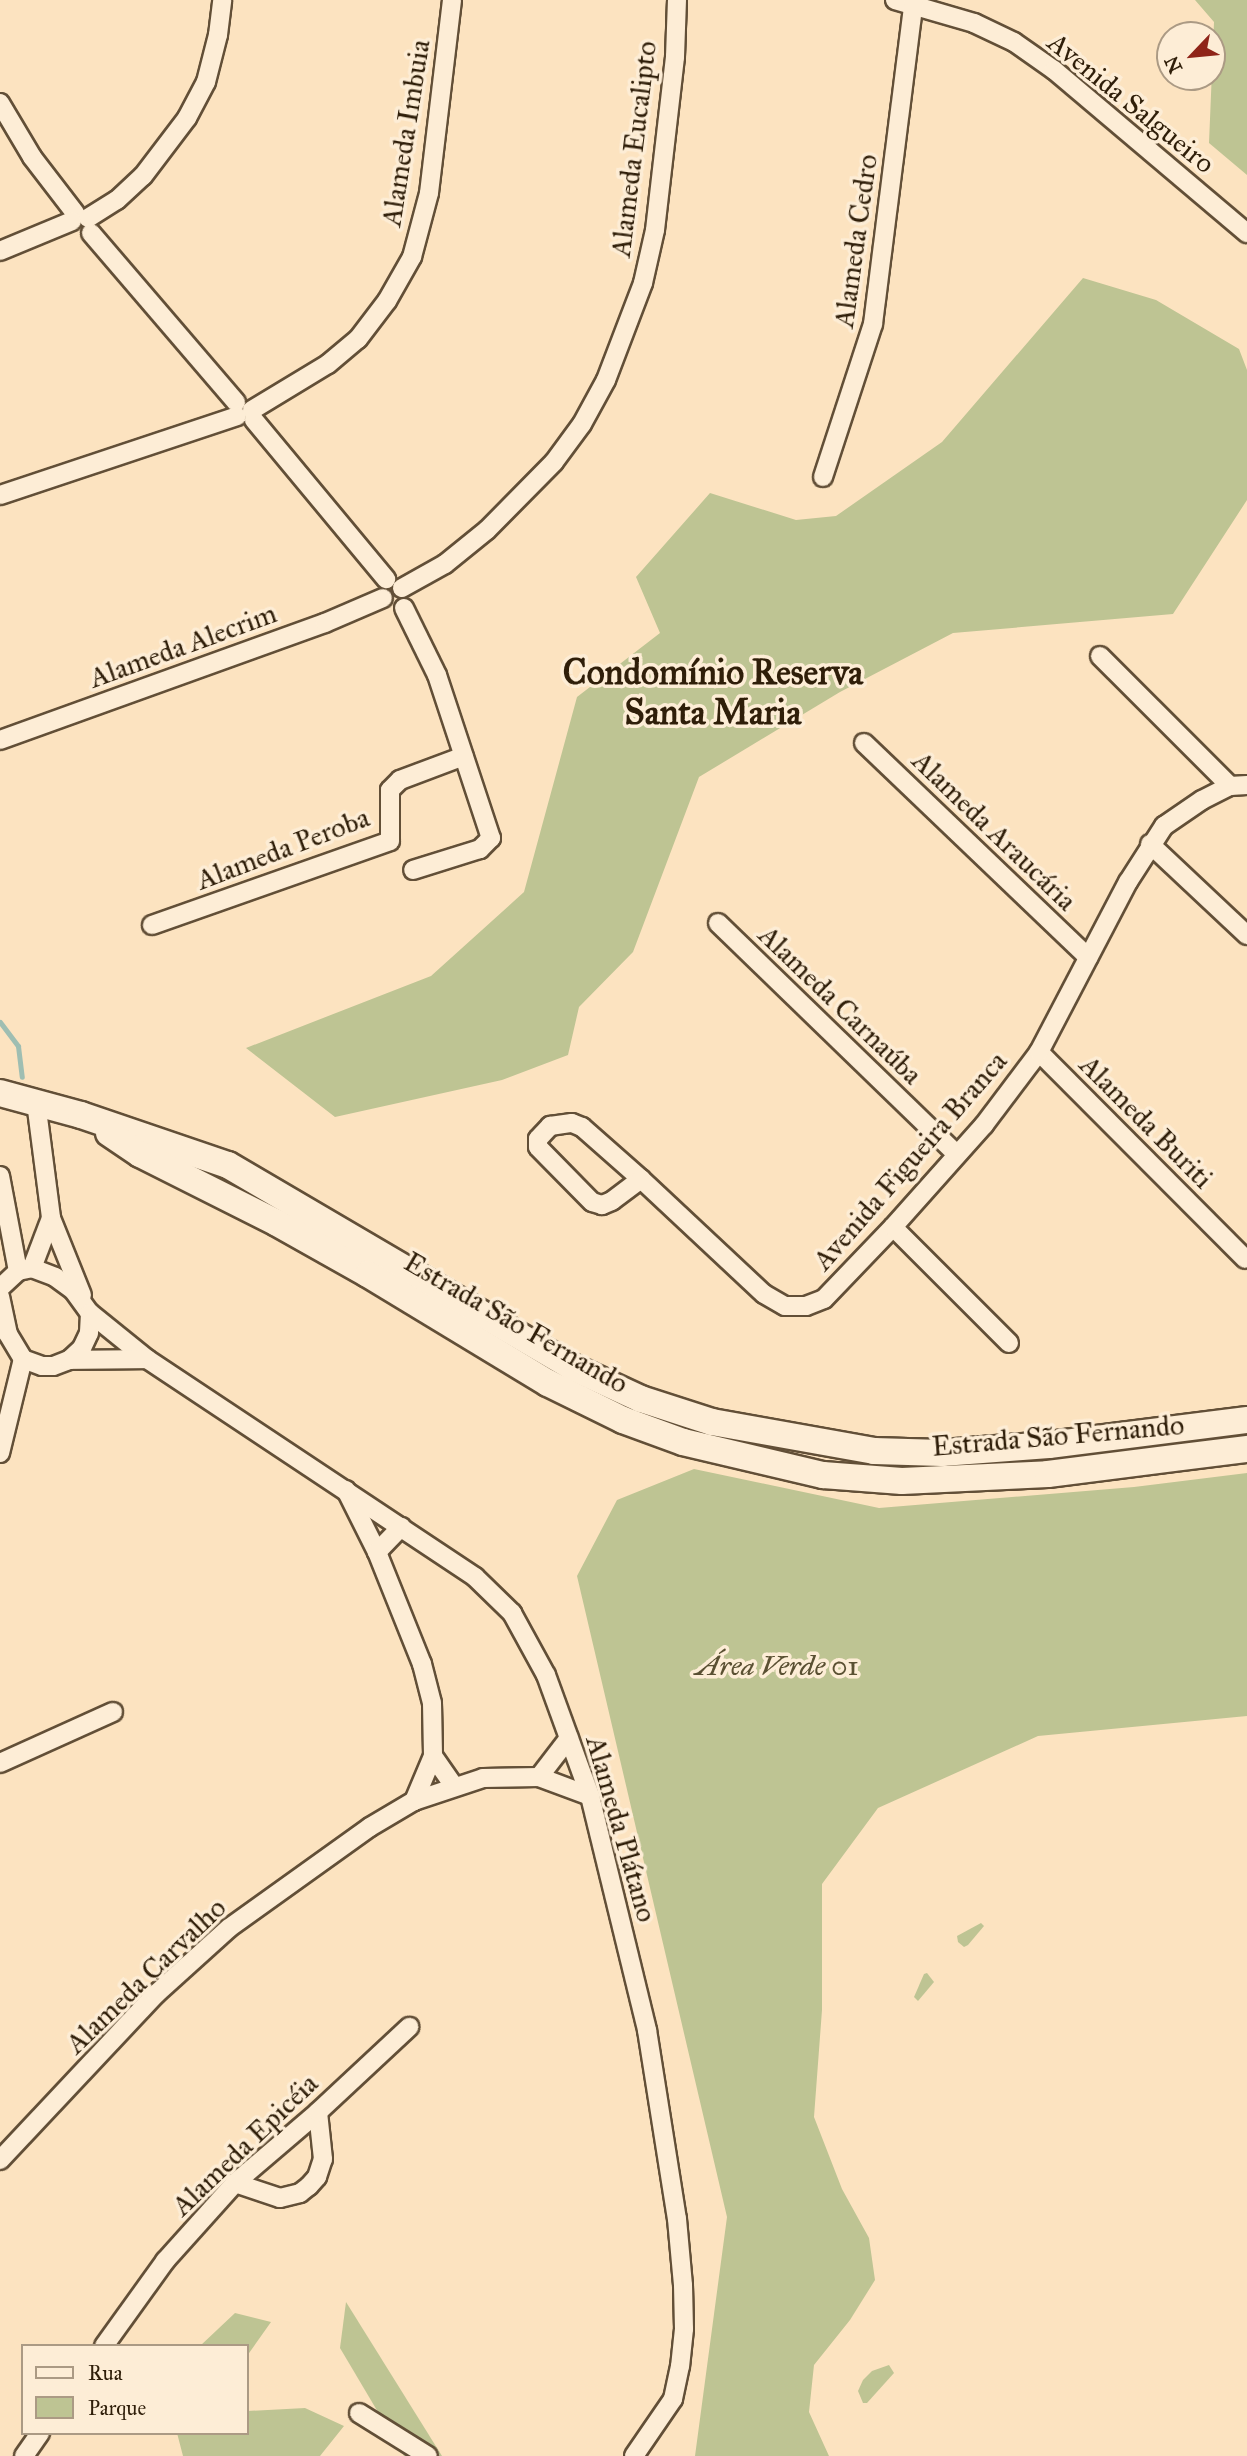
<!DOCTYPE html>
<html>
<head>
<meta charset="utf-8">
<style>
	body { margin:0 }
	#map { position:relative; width:1247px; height:2456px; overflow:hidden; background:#fce3c0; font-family:"IM FELL Great Primer",serif }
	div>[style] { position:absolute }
	.green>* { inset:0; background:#bec493 }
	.stream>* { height:5px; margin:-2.5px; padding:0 2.5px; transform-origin:2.5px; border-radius:2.5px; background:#9fbeb2 }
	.roads { filter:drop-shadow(2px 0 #624f37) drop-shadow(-2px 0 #624f37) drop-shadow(0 2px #624f37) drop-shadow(0 -2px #624f37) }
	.street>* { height:18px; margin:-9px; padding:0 9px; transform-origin:9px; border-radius:9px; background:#fdedd6 }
	.secondary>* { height:26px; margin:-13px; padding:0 13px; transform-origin:13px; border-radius:13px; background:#fdedd6 }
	span { translate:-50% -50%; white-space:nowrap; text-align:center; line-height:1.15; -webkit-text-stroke:7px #fdedd6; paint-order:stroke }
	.street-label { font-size:28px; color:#2f1e09 }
	.park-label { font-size:28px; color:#5a5032; font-style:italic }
	.district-label { font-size:35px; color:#2f1e09; font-weight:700 }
	.legend { position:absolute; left:21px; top:2344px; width:228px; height:91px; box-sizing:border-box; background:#fdedd6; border:2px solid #ab9a84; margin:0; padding:9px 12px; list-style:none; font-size:21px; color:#2f1e09 }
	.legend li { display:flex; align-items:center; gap:14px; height:35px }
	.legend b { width:35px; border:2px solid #ab9a84 }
	.north { position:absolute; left:1156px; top:21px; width:70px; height:70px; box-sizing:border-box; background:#fdedd6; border:2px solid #ab9a84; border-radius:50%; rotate:244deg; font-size:19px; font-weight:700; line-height:28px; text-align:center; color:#2f1e09 }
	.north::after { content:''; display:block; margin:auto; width:24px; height:32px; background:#8f2418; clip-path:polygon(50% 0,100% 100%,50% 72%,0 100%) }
</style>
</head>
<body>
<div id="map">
	<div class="green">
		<i style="clip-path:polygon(1195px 0,1247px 0,1247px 175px,1209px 143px,1214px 22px)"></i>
		<i style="clip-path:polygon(1083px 278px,1156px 300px,1239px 349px,1247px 370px,1247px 500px,1173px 614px,953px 633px,840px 692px,699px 777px,633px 952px,579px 1007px,568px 1055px,502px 1080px,335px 1117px,246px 1048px,431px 976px,524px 892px,577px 697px,660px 633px,636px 577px,710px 493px,796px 520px,836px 516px,942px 442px)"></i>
		<i style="clip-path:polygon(694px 1469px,879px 1508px,1134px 1487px,1247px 1473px,1247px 1716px,1038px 1736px,878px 1808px,822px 1884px,822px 2010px,814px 2117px,842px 2189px,869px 2238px,875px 2280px,850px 2320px,814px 2365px,809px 2412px,829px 2456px,695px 2456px,727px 2217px,577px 1576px,617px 1500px)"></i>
		<i style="clip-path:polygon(981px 1923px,984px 1926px,968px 1945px,964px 1947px,958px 1942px,957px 1936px)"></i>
		<i style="clip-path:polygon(927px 1973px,934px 1982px,918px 2001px,914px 1997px,924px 1974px)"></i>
		<i style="clip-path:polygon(346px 2302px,442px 2456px,404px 2456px,340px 2348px)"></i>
		<i style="clip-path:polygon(235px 2313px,271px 2322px,247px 2356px,247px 2346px,200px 2346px)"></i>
		<i style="clip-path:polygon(889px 2365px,894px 2373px,867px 2403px,863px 2403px,858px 2391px,863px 2380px,872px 2371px)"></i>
		<i style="clip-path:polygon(305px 2408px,344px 2426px,320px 2456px,183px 2456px,177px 2433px,247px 2433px,247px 2411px)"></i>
	</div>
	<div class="stream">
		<i style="left:0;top:1022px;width:30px;rotate:53deg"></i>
		<i style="left:18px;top:1046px;width:31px;rotate:83deg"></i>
	</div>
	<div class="roads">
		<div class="street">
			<i style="left:895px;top:0;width:82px;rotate:16.2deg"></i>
			<i style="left:974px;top:23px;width:44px;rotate:25.4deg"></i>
			<i style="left:1014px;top:42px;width:49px;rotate:35deg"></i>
			<i style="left:1054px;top:70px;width:253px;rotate:40.2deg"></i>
			<i style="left:0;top:103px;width:63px;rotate:59.3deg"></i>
			<i style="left:32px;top:157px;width:71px;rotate:52.5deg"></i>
			<i style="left:88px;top:218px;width:34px;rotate:-32deg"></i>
			<i style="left:117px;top:200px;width:35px;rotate:-43deg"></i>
			<i style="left:143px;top:176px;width:73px;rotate:-52.8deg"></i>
			<i style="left:187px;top:118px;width:41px;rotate:-62.2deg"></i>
			<i style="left:206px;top:82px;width:49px;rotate:-75.7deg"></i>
			<i style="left:218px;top:35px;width:35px;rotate:-83deg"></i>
			<i style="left:91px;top:233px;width:223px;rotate:49.4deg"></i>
			<i style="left:0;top:251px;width:78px;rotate:-22.6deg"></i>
			<i style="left:252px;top:410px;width:89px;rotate:-31.2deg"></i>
			<i style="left:328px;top:364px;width:39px;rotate:-40deg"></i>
			<i style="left:358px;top:339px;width:48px;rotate:-52.7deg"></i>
			<i style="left:387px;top:301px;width:51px;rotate:-60.4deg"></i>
			<i style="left:412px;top:257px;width:66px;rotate:-75.1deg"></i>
			<i style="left:429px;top:193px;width:194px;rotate:-83.2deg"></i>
			<i style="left:254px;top:420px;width:207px;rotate:50.3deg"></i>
			<i style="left:823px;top:477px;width:161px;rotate:-71.9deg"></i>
			<i style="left:873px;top:324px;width:327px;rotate:-82.8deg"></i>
			<i style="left:0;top:495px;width:250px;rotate:-18.4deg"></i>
			<i style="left:402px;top:588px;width:49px;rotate:-29.2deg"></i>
			<i style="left:445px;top:564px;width:54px;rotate:-39deg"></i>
			<i style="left:487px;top:530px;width:95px;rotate:-45.4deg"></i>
			<i style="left:554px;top:462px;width:47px;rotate:-53.6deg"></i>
			<i style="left:582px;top:424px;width:50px;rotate:-61.4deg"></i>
			<i style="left:606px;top:380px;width:104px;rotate:-69.1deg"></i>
			<i style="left:643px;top:283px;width:54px;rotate:-77.2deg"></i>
			<i style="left:655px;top:230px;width:174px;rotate:-83.4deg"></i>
			<i style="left:675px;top:57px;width:57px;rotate:-88deg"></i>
			<i style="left:404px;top:608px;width:75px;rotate:63.8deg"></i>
			<i style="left:437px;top:675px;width:172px;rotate:71.7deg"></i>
			<i style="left:491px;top:838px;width:16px;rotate:135deg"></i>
			<i style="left:480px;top:849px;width:70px;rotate:162.6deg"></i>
			<i style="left:1100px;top:656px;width:184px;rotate:45deg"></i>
			<i style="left:0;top:740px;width:345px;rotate:-19.8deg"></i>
			<i style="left:325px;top:623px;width:63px;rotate:-23.3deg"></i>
			<i style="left:864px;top:743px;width:310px;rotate:43.7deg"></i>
			<i style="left:1150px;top:844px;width:133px;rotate:43.2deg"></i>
			<i style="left:718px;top:923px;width:332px;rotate:44.1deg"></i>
			<i style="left:152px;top:925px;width:252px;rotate:-19.4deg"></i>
			<i style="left:390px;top:841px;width:51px;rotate:-90deg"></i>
			<i style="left:390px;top:790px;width:14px;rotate:-45deg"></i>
			<i style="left:400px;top:780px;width:68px;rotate:-20.6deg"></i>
			<i style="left:1039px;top:1052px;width:292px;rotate:45.1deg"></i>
			<i style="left:36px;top:1102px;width:117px;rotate:82.6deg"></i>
			<i style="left:51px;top:1218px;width:83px;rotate:68.1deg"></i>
			<i style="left:572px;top:1123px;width:11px;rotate:22deg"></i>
			<i style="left:582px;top:1127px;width:79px;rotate:41.4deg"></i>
			<i style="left:641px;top:1179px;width:36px;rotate:143deg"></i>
			<i style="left:612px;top:1201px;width:11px;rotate:158deg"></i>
			<i style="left:602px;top:1205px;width:10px;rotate:-163deg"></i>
			<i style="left:592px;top:1202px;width:77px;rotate:-134.5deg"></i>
			<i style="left:538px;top:1147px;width:8px;rotate:-90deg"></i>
			<i style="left:538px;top:1139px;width:18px;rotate:-47deg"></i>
			<i style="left:550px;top:1126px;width:22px;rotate:-8deg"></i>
			<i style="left:0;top:1176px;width:97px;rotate:79.3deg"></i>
			<i style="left:641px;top:1179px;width:168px;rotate:43.1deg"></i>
			<i style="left:764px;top:1294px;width:24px;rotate:30deg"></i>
			<i style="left:785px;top:1306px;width:21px"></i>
			<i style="left:806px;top:1306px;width:19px;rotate:-21deg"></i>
			<i style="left:824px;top:1299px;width:100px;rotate:-46.2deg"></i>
			<i style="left:893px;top:1227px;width:137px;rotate:-48.3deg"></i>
			<i style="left:984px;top:1125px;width:91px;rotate:-53deg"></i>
			<i style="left:1039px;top:1052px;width:192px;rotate:-62.4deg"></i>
			<i style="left:1128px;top:882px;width:67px;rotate:-57.3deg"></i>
			<i style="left:1164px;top:826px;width:46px;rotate:-34.4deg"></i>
			<i style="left:1202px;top:800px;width:31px;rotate:-27deg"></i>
			<i style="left:1230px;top:786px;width:17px;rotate:-3deg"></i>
			<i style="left:893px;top:1227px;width:164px;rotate:45deg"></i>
			<i style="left:32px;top:1268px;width:53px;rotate:-69.2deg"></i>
			<i style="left:0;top:1288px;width:25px;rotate:-43deg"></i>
			<i style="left:18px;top:1271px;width:14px;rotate:-12deg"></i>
			<i style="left:32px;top:1268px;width:25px;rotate:21deg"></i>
			<i style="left:55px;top:1277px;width:22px;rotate:36deg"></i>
			<i style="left:73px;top:1290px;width:29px;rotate:54deg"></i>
			<i style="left:90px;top:1313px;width:20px;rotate:93deg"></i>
			<i style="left:89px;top:1333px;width:17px;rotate:115deg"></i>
			<i style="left:82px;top:1348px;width:18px;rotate:137deg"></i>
			<i style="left:69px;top:1360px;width:17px;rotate:159deg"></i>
			<i style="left:53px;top:1366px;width:11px;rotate:180deg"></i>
			<i style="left:42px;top:1366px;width:20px;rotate:-160deg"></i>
			<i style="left:23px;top:1359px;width:29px;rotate:-121deg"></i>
			<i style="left:8px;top:1334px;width:38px;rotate:-102deg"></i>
			<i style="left:90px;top:1313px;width:73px;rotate:38.9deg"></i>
			<i style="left:147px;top:1359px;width:394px;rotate:33.6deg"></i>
			<i style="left:475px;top:1577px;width:52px;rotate:44.2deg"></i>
			<i style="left:512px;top:1613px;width:71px;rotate:61.3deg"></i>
			<i style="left:546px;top:1675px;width:129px;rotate:70deg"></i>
			<i style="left:590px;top:1796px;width:241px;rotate:76.3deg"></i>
			<i style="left:647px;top:2030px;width:191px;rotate:81deg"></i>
			<i style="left:677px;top:2219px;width:66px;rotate:84.8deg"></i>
			<i style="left:683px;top:2285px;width:44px;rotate:88.7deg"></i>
			<i style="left:684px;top:2329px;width:37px;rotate:96deg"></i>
			<i style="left:680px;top:2366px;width:34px;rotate:102deg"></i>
			<i style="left:673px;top:2399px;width:69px;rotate:124.4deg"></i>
			<i style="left:69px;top:1360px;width:78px;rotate:-0.7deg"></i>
			<i style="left:0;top:1453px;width:97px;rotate:-76.3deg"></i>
			<i style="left:346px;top:1490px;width:69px;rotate:63.4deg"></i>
			<i style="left:377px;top:1552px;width:121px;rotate:68.1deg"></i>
			<i style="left:422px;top:1664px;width:40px;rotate:75.6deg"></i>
			<i style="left:432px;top:1703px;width:53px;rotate:88.9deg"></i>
			<i style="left:433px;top:1756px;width:49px;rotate:112.9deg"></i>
			<i style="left:377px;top:1552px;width:35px;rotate:-46deg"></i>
			<i style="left:433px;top:1756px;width:37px;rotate:55deg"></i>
			<i style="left:0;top:1763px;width:124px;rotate:-24.3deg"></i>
			<i style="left:539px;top:1777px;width:49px;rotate:-52.4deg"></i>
			<i style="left:0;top:2160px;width:228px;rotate:-46.8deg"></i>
			<i style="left:156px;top:1994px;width:98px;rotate:-42.1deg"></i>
			<i style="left:229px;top:1928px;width:173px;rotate:-35.6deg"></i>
			<i style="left:370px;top:1827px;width:51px;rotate:-30.6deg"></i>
			<i style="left:414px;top:1801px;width:73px;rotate:-18.4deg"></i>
			<i style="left:483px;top:1778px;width:56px;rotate:-1deg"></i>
			<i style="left:539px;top:1777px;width:54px;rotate:20.4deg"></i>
			<i style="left:235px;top:2183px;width:47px;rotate:18.4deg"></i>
			<i style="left:280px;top:2198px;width:21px;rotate:-14deg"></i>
			<i style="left:300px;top:2193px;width:11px;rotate:-38deg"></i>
			<i style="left:309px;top:2186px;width:12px;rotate:-48deg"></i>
			<i style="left:317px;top:2177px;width:19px;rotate:-72deg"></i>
			<i style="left:323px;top:2159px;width:47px;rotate:-96.1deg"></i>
			<i style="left:104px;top:2346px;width:105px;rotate:-54.3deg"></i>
			<i style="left:165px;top:2261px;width:105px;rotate:-48.1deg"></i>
			<i style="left:235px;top:2183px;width:109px;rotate:-40.5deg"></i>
			<i style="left:318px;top:2112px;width:125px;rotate:-43deg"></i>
			<i style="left:359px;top:2413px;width:81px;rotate:31.9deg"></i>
			<i style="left:24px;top:2456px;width:28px;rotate:-55deg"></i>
		</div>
		<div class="secondary">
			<i style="left:0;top:1093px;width:84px;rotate:15.2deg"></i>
			<i style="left:81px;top:1115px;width:155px;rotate:18.8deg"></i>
			<i style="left:228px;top:1165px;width:399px;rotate:30.4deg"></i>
			<i style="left:572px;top:1367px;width:76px;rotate:24.9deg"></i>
			<i style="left:641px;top:1399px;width:75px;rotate:17.9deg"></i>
			<i style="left:712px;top:1422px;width:165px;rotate:10.1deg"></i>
			<i style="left:874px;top:1451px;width:68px;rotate:1.7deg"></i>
			<i style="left:942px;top:1453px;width:107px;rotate:-4.3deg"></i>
			<i style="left:1049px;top:1445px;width:200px;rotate:-7.2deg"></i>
			<i style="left:109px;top:1133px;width:37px;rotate:34deg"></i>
			<i style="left:140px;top:1154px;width:153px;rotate:26.7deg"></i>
			<i style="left:277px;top:1223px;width:104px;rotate:29.3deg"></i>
			<i style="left:368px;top:1274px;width:210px;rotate:31.2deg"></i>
			<i style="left:548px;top:1383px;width:84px;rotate:26.3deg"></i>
			<i style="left:623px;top:1420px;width:64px;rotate:20.1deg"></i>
			<i style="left:683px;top:1442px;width:144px;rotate:13.3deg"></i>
			<i style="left:823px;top:1475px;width:79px;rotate:4.3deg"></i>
			<i style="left:902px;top:1481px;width:146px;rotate:-2.7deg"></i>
			<i style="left:1048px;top:1474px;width:201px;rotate:-7.2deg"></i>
		</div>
	</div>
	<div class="street-label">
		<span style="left:1131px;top:103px;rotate:39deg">Avenida Salgueiro</span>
		<span style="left:406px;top:133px;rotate:-81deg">Alameda Imbuia</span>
		<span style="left:634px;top:149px;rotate:-83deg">Alameda Eucalipto</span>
		<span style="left:856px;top:241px;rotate:-82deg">Alameda Cedro</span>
		<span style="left:183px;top:646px;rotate:-20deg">Alameda Alecrim</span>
		<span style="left:994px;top:831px;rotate:44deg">Alameda Araucária</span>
		<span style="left:283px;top:849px;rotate:-21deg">Alameda Peroba</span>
		<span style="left:840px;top:1005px;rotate:44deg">Alameda Carnaúba</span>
		<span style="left:1146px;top:1122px;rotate:45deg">Alameda Buriti</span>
		<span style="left:910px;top:1161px;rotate:-49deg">Avenida Figueira Branca</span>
		<span style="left:516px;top:1323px;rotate:30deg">Estrada São Fernando</span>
		<span style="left:1058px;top:1436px;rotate:-5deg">Estrada São Fernando</span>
		<span style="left:621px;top:1829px;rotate:74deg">Alameda Plátano</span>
		<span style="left:146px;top:1976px;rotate:-44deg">Alameda Carvalho</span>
		<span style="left:245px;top:2145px;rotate:-44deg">Alameda Epicéia</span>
	</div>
	<div class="park-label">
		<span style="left:777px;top:1666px">Área Verde 01</span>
	</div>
	<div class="district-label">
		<span style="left:713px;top:693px">Condomínio Reserva<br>Santa Maria</span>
	</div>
	<ul class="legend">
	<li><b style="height:9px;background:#fdedd6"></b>Rua</li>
	<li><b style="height:19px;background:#bec493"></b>Parque</li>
	</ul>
	<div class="north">N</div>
</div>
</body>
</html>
